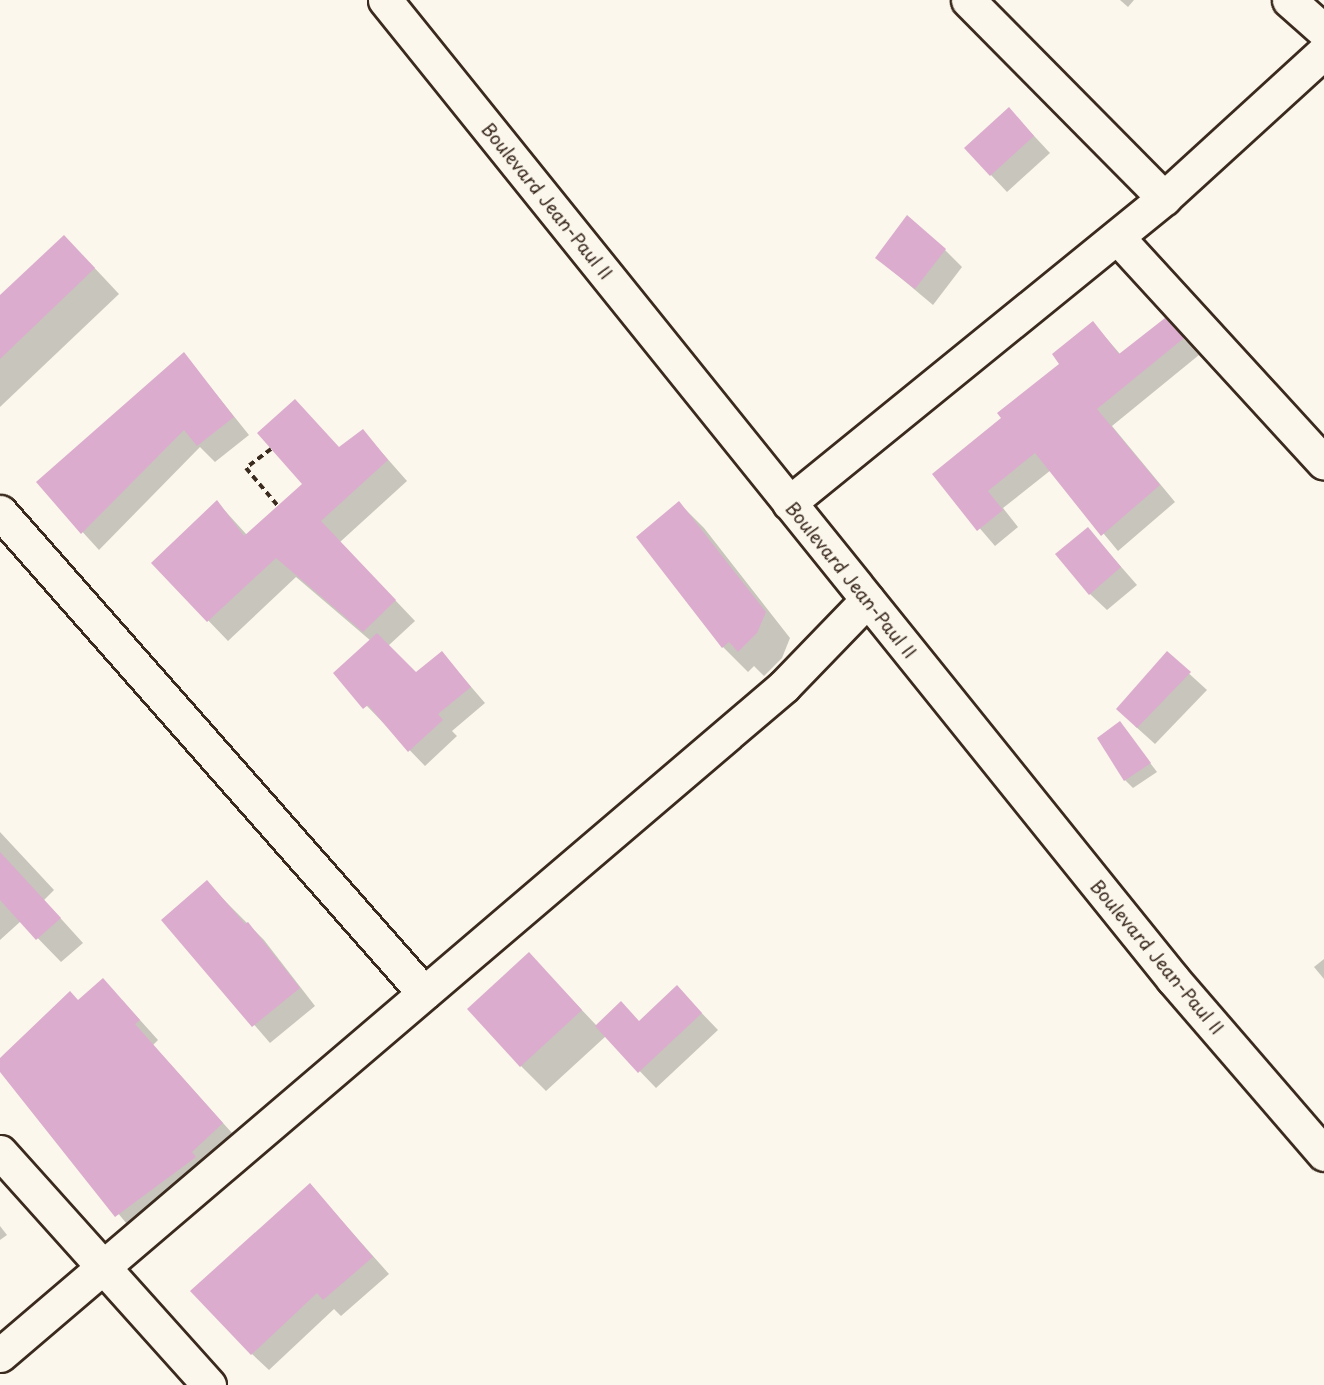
<!DOCTYPE html>
<html>
<head>
<meta charset="utf-8">
<style>
	body { margin:0 }
	#map { position:relative; width:1324px; height:1385px; overflow:hidden; background:#fbf7ec; font-family:"Playpen Sans",sans-serif }
	div>[style] { position:absolute }
	.shadow>* { inset:0; background:#0003 }
	.building>* { inset:0; background:#dbacce }
	.path>* { height:4px; margin-top:-2px; transform-origin:0; background:repeating-linear-gradient(90deg,#3b2a1e 0 6px,transparent 0 10.5px) }
	.roads { filter:drop-shadow(2px 0 #3b2a1e) drop-shadow(-2px 0 #3b2a1e) drop-shadow(0 2px #3b2a1e) drop-shadow(0 -2px #3b2a1e) }
	.street>* { height:33px; margin:-16.5px; padding:0 16.5px; transform-origin:16.5px; border-radius:16.5px; background:#fbf7ec }
	.secondary>* { height:33px; margin:-16.5px; padding:0 16.5px; transform-origin:16.5px; border-radius:16.5px; background:#fbf7ec }
	span { translate:-50% -50%; white-space:nowrap; text-align:center; line-height:1.15; -webkit-text-stroke:5px #fbf7ec; paint-order:stroke }
	.street-label { font-size:18px; color:#3b2a1e }
</style>
</head>
<body>
<div id="map">
	<div class="shadow">
		<i style="clip-path:polygon(1120px 0,1134px 0,1128px 7px)"></i>
		<i style="clip-path:polygon(1009px 109px,1050px 153px,1007px 192px,991px 175px)"></i>
		<i style="clip-path:polygon(945px 250px,962px 267px,933px 305px,877px 258px)"></i>
		<i style="clip-path:polygon(89px 262px,119px 294px,0 407px,0 297px)"></i>
		<i style="clip-path:polygon(1093px 323px,1121px 355px,1181px 336px,1199px 355px,1112px 426px,1175px 502px,1118px 551px,1051px 470px,1003px 508px,1018px 527px,995px 546px,934px 475px,1003px 419px,1061px 364px)"></i>
		<i style="clip-path:polygon(184px 354px,249px 435px,215px 462px,200px 447px,99px 550px,38px 483px)"></i>
		<i style="clip-path:polygon(363px 431px,407px 481px,340px 542px,415px 621px,388px 646px,416px 674px,442px 653px,485px 703px,452px 731px,457px 736px,425px 766px,335px 673px,371px 641px,296px 577px,228px 641px,153px 563px,217px 502px,247px 535px)"></i>
		<i style="clip-path:polygon(679px 503px,704px 528px,790px 638px,782px 658px,764px 676px,754px 666px,748px 672px,723px 647px)"></i>
		<i style="clip-path:polygon(1088px 529px,1137px 585px,1107px 610px,1090px 594px)"></i>
		<i style="clip-path:polygon(1173px 659px,1207px 690px,1155px 744px,1135px 726px)"></i>
		<i style="clip-path:polygon(1120px 723px,1157px 772px,1133px 788px,1125px 780px)"></i>
		<i style="clip-path:polygon(0 832px,54px 890px,44px 900px,83px 943px,61px 962px,21px 921px,0 940px)"></i>
		<i style="clip-path:polygon(223px 899px,264px 940px,315px 1006px,270px 1043px,163px 920px)"></i>
		<i style="clip-path:polygon(529px 954px,597px 1026px,640px 1022px,693px 1004px,718px 1030px,656px 1088px,606px 1036px,546px 1091px,521px 1066px)"></i>
		<i style="clip-path:polygon(1324px 959px,1324px 979px,1314px 967px)"></i>
		<i style="clip-path:polygon(122px 1000px,158px 1040px,153px 1045px,241px 1143px,136px 1235px,0 1070px,0 1060px,79px 1002px)"></i>
		<i style="clip-path:polygon(310px 1185px,389px 1274px,341px 1316px,334px 1309px,269px 1370px,252px 1354px)"></i>
		<i style="clip-path:polygon(0 1226px,7px 1235px,0 1240px)"></i>
	</div>
	<div class="building">
		<i style="clip-path:polygon(1009px 107px,1034px 136px,990px 176px,964px 148px)"></i>
		<i style="clip-path:polygon(907px 215px,946px 249px,915px 289px,875px 258px)"></i>
		<i style="clip-path:polygon(64px 235px,95px 268px,0 359px,0 295px)"></i>
		<i style="clip-path:polygon(1165px 318px,1184px 338px,1097px 409px,1160px 485px,1101px 536px,1035px 453px,988px 491px,1003px 510px,977px 531px,932px 474px,1001px 418px,997px 413px,1059px 364px,1052px 354px,1093px 321px,1119px 354px)"></i>
		<i style="clip-path:polygon(184px 352px,234px 417px,197px 446px,184px 430px,81px 534px,36px 482px)"></i>
		<i style="clip-path:polygon(295px 399px,339px 447px,363px 429px,388px 460px,321px 521px,396px 600px,363px 632px,276px 558px,207px 622px,151px 563px,217px 500px,244px 536px,302px 484px,257px 433px)"></i>
		<i style="clip-path:polygon(679px 501px,766px 612px,757px 633px,738px 652px,729px 642px,722px 648px,636px 537px)"></i>
		<i style="clip-path:polygon(1088px 527px,1121px 567px,1089px 595px,1055px 554px)"></i>
		<i style="clip-path:polygon(377px 633px,416px 672px,442px 651px,471px 687px,438px 714px,443px 720px,408px 752px,368px 705px,363px 709px,333px 673px)"></i>
		<i style="clip-path:polygon(1167px 651px,1191px 672px,1137px 728px,1116px 709px)"></i>
		<i style="clip-path:polygon(1120px 721px,1151px 763px,1124px 781px,1097px 738px)"></i>
		<i style="clip-path:polygon(0 852px,61px 918px,36px 940px,0 900px)"></i>
		<i style="clip-path:polygon(207px 880px,245px 924px,248px 922px,300px 988px,252px 1027px,161px 920px)"></i>
		<i style="clip-path:polygon(529px 952px,582px 1010px,520px 1067px,467px 1009px)"></i>
		<i style="clip-path:polygon(103px 978px,140px 1020px,135px 1024px,223px 1123px,192px 1152px,196px 1157px,115px 1217px,0 1072px,0 1058px,70px 991px,78px 1000px)"></i>
		<i style="clip-path:polygon(677px 985px,702px 1013px,638px 1073px,595px 1026px,621px 1001px,639px 1021px)"></i>
		<i style="clip-path:polygon(310px 1183px,373px 1257px,323px 1300px,317px 1293px,251px 1355px,190px 1291px)"></i>
	</div>
	<div class="path">
		<i style="left:271px;top:449px;width:31px;rotate:143deg"></i>
		<i style="left:246px;top:468px;width:50px;rotate:49.9deg"></i>
	</div>
	<div class="roads">
		<div class="street">
			<i style="left:968px;top:0;width:279px;rotate:45.3deg"></i>
			<i style="left:1289px;top:0;width:47px;rotate:41.5deg"></i>
			<i style="left:1117px;top:237px;width:306px;rotate:47.5deg"></i>
			<i style="left:789px;top:503px;width:483px;rotate:-39.1deg"></i>
			<i style="left:1164px;top:198px;width:217px;rotate:-42.4deg"></i>
			<i style="left:0;top:512px;width:641px;rotate:48.6deg"></i>
			<i style="left:0;top:1152px;width:313px;rotate:48.1deg"></i>
			<i style="left:0;top:1355px;width:1031px;rotate:-40.47deg"></i>
			<i style="left:784px;top:686px;width:120px;rotate:-46deg"></i>
		</div>
		<div class="secondary">
			<i style="left:385px;top:0;width:1257px;rotate:51.17deg"></i>
			<i style="left:1173px;top:979px;width:231px;rotate:49.2deg"></i>
		</div>
	</div>
	<div class="street-label">
		<span style="left:547px;top:201px;rotate:51deg">Boulevard Jean-Paul II</span>
		<span style="left:851px;top:580px;rotate:51deg">Boulevard Jean-Paul II</span>
		<span style="left:1157px;top:957px;rotate:50deg">Boulevard Jean-Paul II</span>
	</div>
</div>
</body>
</html>
